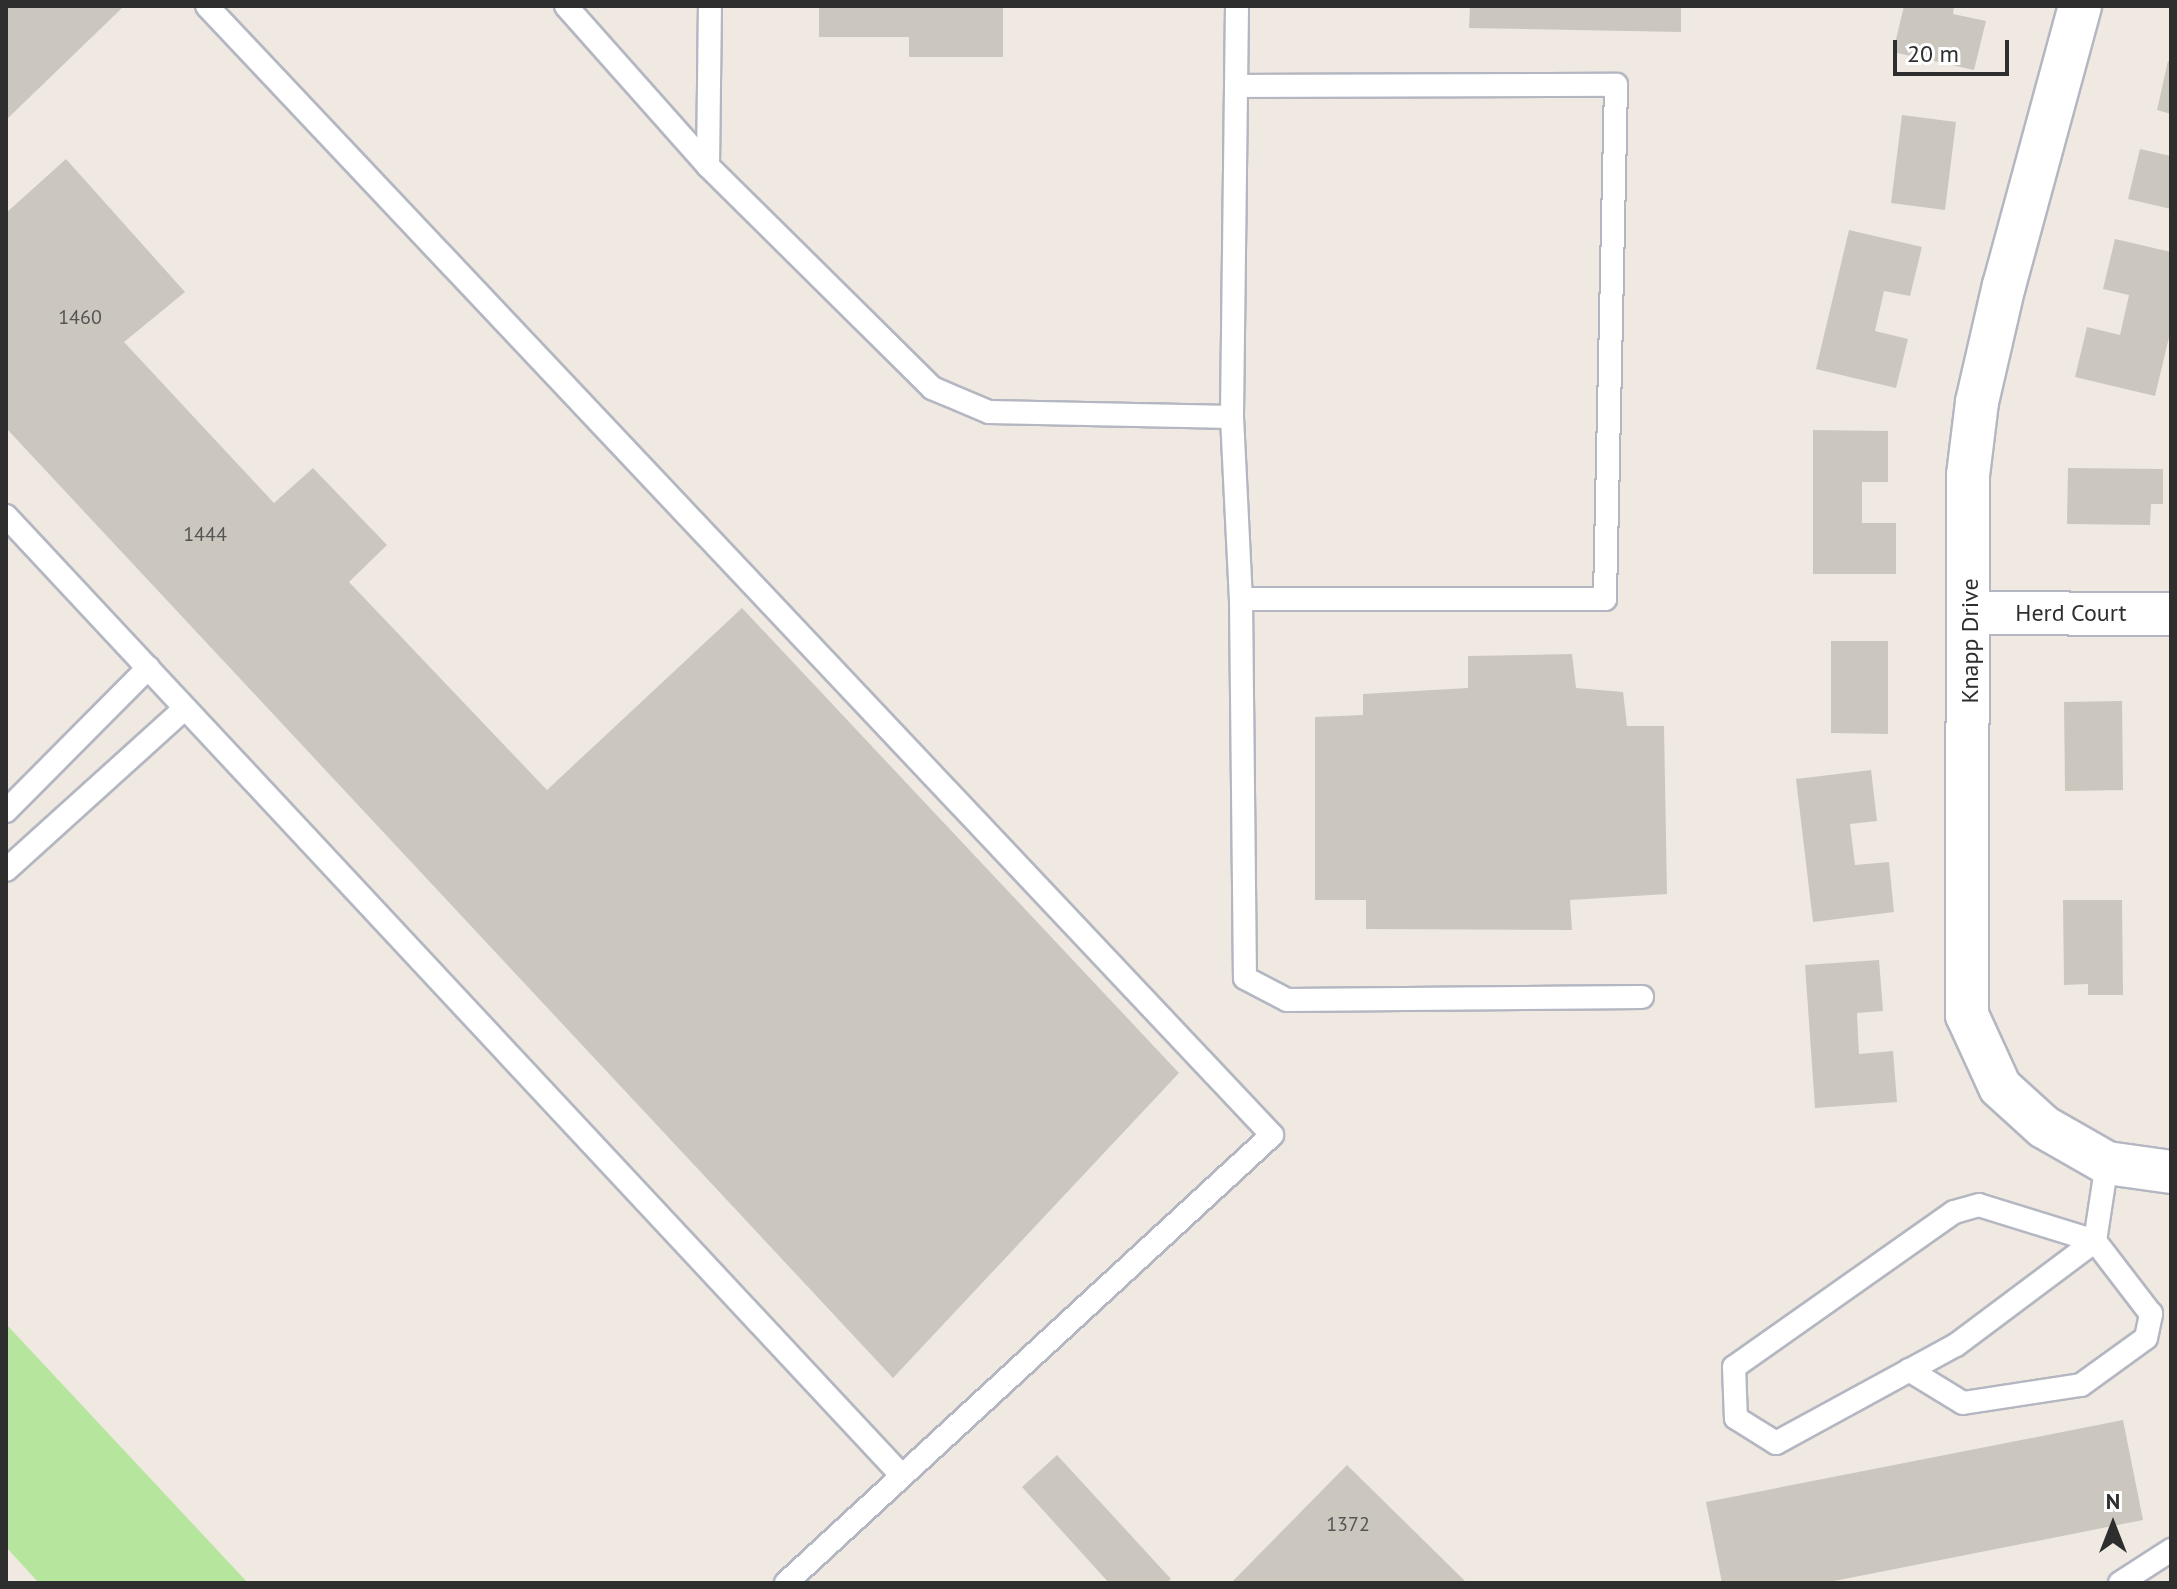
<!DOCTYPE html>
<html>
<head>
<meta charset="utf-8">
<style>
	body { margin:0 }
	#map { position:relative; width:2177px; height:1589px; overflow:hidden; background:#efe9e1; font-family:"PT Sans",sans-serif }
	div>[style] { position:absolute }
	.green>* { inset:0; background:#b6e59e }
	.building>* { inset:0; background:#cbc7bf }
	.roads { filter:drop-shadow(2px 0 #b4b7c1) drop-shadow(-2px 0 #b4b7c1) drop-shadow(0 2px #b4b7c1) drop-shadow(0 -2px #b4b7c1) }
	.lane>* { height:22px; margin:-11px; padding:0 11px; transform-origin:11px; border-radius:11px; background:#fff }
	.street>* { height:42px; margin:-21px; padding:0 21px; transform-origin:21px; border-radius:21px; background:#fff }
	span { translate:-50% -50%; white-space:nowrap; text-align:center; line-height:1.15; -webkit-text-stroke:8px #fff; paint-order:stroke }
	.number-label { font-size:20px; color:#555452 }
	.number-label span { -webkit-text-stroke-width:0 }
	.street-label { font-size:24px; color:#2e2e2e }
	.frame { position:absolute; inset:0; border:8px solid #2e2e2e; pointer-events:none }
	.north { position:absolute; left:2073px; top:1485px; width:80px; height:80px; -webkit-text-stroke:6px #fff; paint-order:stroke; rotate:0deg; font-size:22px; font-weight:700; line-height:32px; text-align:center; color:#2e2e2e }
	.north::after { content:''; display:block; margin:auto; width:28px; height:36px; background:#2e2e2e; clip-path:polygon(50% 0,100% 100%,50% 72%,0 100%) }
	.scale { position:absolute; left:1893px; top:40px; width:116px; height:36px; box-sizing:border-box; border:4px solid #2e2e2e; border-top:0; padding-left:10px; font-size:24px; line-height:28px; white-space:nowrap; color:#2e2e2e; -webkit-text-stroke:6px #fff; paint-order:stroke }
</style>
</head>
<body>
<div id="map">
	<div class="green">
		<i style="clip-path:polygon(6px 1324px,248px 1583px,39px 1583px,6px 1547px)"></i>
	</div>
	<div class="building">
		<i style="clip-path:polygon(6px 6px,120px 6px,122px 8px,6px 120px)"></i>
		<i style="clip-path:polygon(819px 6px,1003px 6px,1003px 57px,909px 57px,909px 37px,819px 37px)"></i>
		<i style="clip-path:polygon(1470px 6px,1681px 6px,1681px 32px,1469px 28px)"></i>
		<i style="clip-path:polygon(1904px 6px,1954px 6px,1953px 14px,1986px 21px,1974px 70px,1893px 52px)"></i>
		<i style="clip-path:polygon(2168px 61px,2171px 61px,2171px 114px,2157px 110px)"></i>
		<i style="clip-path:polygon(1902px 115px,1956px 122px,1945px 210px,1891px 203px)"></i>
		<i style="clip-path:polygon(2140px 149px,2171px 156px,2171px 209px,2128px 199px)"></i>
		<i style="clip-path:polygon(66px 159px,185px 292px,124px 342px,274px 503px,313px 468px,387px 545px,349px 582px,547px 790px,742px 608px,1179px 1073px,893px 1378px,6px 428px,6px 213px)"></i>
		<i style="clip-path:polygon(1849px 230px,1922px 247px,1910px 296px,1884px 291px,1875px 331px,1908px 339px,1896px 388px,1816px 369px)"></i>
		<i style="clip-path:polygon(2115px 239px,2171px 252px,2171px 329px,2155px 396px,2075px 377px,2087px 327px,2120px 335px,2129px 295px,2103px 289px)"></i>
		<i style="clip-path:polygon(1813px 430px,1888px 431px,1888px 482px,1862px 482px,1862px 523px,1896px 523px,1896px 574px,1813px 574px)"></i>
		<i style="clip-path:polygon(2068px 468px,2163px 469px,2163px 504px,2151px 504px,2150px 525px,2067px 524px)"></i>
		<i style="clip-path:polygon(1831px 641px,1888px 641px,1888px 734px,1831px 733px)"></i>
		<i style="clip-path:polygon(1572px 654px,1576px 688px,1623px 692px,1627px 726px,1664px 726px,1667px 894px,1570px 900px,1572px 930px,1366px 929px,1366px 900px,1315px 900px,1315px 717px,1363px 715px,1363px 694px,1468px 688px,1468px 656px)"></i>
		<i style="clip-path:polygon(2122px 701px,2123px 790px,2065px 791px,2064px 702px)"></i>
		<i style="clip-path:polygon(1871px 770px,1877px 821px,1850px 824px,1855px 865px,1889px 862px,1894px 912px,1813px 922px,1796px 779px)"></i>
		<i style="clip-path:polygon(2063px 900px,2122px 900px,2123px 995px,2088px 995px,2088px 984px,2064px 985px)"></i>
		<i style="clip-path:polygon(1879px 960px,1883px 1011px,1857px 1013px,1859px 1054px,1893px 1051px,1897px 1102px,1815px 1108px,1805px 965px)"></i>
		<i style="clip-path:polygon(2123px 1420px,2143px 1520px,1824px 1583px,1722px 1583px,1706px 1502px)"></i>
		<i style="clip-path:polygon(1057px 1455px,1171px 1579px,1166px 1583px,1109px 1583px,1022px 1487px)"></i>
		<i style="clip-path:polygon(1347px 1465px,1467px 1583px,1231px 1583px)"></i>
	</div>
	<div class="roads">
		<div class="lane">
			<i style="left:207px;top:6px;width:1552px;rotate:46.67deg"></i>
			<i style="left:1272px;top:1135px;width:661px;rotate:137.33deg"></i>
			<i style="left:566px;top:6px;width:214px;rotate:48.4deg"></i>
			<i style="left:708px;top:166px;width:315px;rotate:44.7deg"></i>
			<i style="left:932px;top:388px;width:62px;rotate:22.8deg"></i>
			<i style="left:989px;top:412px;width:243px;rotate:1.2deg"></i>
			<i style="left:1237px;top:6px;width:411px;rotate:90.7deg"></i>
			<i style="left:1232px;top:417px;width:182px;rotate:87.2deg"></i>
			<i style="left:1241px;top:599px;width:379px;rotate:89.4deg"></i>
			<i style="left:1245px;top:978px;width:47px;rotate:27.6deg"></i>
			<i style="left:1287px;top:1000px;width:355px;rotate:-0.5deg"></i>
			<i style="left:1236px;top:86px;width:380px;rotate:-0.2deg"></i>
			<i style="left:1616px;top:85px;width:514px;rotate:91.23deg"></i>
			<i style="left:1605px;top:599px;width:364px;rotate:180deg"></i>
			<i style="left:708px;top:166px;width:160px;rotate:-89.3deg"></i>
			<i style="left:6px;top:516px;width:1313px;rotate:46.97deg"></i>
			<i style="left:6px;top:811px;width:202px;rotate:-45.2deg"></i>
			<i style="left:6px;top:870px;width:241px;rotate:-42.1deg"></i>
			<i style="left:1909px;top:1370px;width:63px;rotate:31.4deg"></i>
			<i style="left:1963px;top:1403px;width:119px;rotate:-8.7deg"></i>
			<i style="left:2081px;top:1385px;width:80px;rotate:-35.9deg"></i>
			<i style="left:2146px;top:1338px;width:25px;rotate:-78deg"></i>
			<i style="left:2151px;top:1314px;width:92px;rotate:-127.5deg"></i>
			<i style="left:2095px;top:1241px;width:121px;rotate:-162.8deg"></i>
			<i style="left:1979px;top:1205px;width:26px;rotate:164deg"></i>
			<i style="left:1954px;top:1212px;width:269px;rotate:144.8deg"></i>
			<i style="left:1734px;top:1367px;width:51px;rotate:87.8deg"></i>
			<i style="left:1736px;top:1418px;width:47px;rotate:32deg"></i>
			<i style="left:1776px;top:1443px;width:205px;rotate:-28.6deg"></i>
			<i style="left:1956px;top:1345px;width:174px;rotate:-36.8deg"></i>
			<i style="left:2095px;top:1241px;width:79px;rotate:-81.3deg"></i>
			<i style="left:2120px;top:1583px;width:61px;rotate:-32.9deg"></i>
		</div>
		<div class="street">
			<i style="left:2080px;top:6px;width:289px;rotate:105.2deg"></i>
			<i style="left:2004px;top:285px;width:120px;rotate:103deg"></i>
			<i style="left:1977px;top:402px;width:74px;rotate:97deg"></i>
			<i style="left:1968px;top:475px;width:540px;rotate:90.11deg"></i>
			<i style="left:1967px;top:1015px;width:79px;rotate:65.4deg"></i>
			<i style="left:2000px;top:1087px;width:59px;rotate:42.3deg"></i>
			<i style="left:2044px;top:1127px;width:73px;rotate:29.7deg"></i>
			<i style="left:2107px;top:1163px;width:65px;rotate:8deg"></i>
			<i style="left:1971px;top:613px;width:200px;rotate:0.3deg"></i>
		</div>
	</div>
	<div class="number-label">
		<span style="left:80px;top:317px">1460</span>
		<span style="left:205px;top:534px">1444</span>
		<span style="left:1348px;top:1524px">1372</span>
	</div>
	<div class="street-label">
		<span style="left:2071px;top:613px">Herd Court</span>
		<span style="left:1970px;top:641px;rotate:-90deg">Knapp Drive</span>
	</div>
	<div class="frame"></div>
	<div class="north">N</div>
	<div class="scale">20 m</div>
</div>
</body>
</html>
